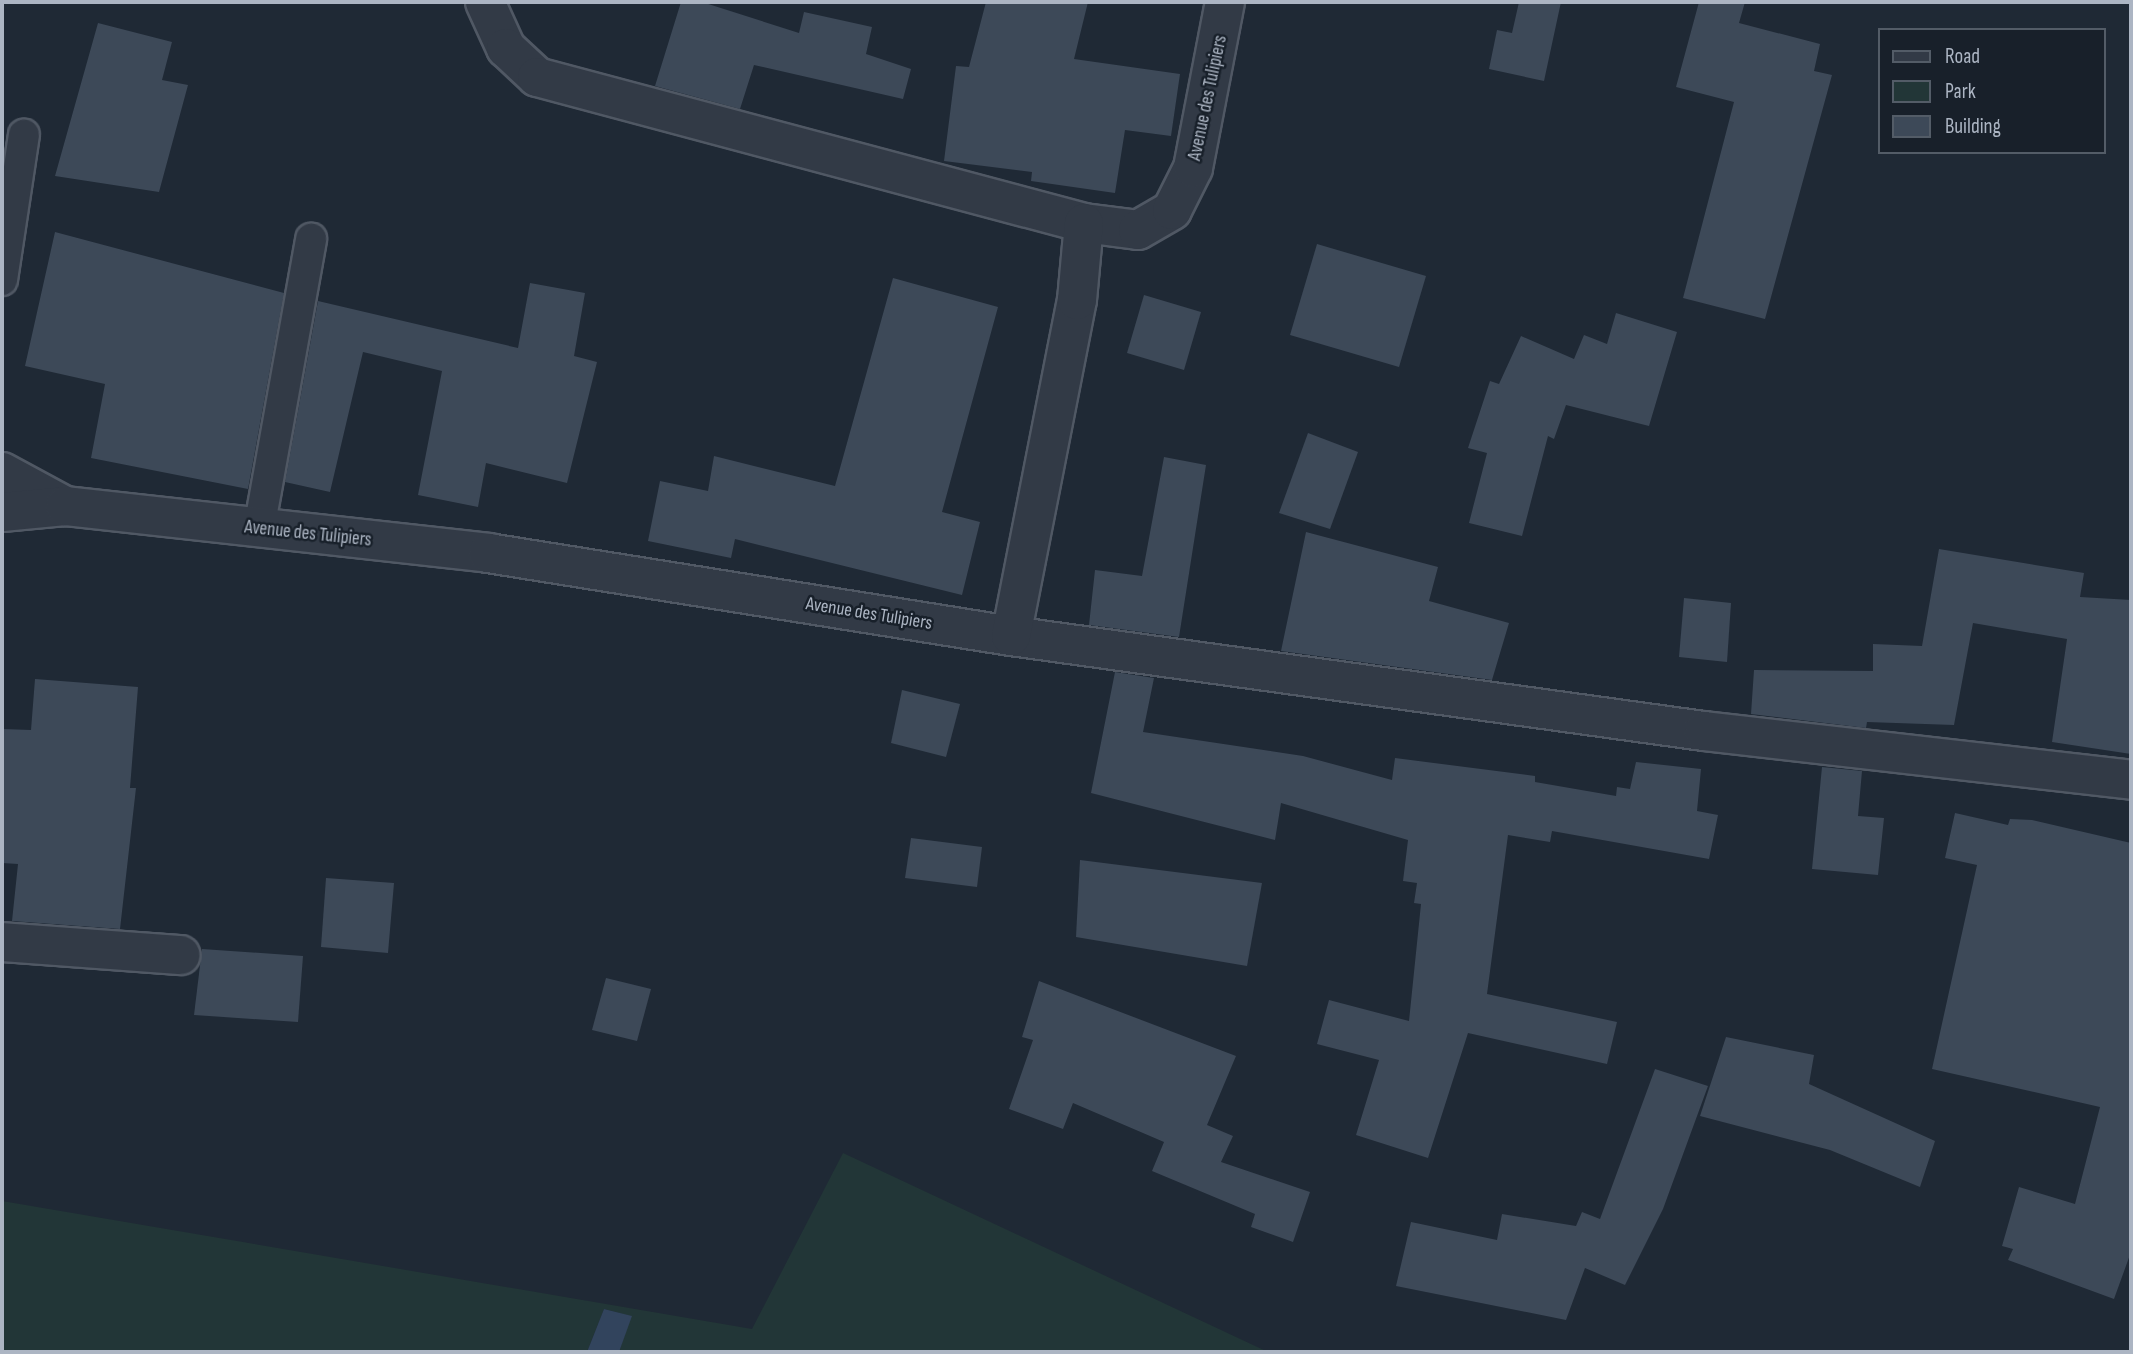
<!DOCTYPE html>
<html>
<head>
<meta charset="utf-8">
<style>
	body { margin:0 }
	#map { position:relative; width:2133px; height:1354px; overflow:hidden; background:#1f2935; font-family:"Sofia Sans Condensed",sans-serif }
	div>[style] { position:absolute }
	.green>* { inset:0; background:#223637 }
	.water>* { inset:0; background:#32445d }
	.building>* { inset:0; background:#3d4958 }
	.roads { filter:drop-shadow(2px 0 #505864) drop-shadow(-2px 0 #505864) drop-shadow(0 2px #505864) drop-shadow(0 -2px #505864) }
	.lane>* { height:30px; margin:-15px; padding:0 15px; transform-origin:15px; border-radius:15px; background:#323a46 }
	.street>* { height:38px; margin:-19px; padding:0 19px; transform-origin:19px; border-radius:19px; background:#323a46 }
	span { translate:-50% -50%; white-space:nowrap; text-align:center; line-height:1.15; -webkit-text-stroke:5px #18202a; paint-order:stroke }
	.street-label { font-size:19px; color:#acb5c3 }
	.frame { position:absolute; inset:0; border:4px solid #acb5c3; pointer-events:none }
	.legend { position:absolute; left:1878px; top:28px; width:228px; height:126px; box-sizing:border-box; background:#18202a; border:2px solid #535c67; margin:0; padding:9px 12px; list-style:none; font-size:21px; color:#acb5c3 }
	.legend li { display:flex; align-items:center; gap:14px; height:35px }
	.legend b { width:35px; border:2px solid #535c67 }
</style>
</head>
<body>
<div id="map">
	<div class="green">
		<i style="clip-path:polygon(843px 1153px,1268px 1352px,619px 1352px,631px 1316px,604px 1309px,587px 1352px,2px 1352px,2px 1201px,752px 1329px)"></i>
	</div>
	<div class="water">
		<i style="clip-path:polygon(604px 1309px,632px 1316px,619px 1352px,587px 1352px)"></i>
	</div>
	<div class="building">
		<i style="clip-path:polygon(681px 2px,702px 2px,799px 33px,804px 12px,872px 27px,866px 54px,911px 69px,903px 99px,754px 65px,740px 109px,655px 86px)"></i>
		<i style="clip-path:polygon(986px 2px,1088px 2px,1074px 59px,1180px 74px,1171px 136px,1125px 130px,1115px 193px,1031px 181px,1032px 172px,944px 161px,956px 66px,969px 67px)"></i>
		<i style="clip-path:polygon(1519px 2px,1561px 2px,1544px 81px,1489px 69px,1497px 30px,1512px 33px)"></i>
		<i style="clip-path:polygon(1699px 2px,1745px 2px,1739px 23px,1820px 44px,1814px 71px,1832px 75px,1765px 319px,1683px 298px,1734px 102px,1676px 87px)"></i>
		<i style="clip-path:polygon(98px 23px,172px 42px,162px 80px,188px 85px,159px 192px,55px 176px)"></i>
		<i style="clip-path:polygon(55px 232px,284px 293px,248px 489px,91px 458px,105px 384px,25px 366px)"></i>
		<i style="clip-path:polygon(1317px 244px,1426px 276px,1399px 367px,1290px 335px)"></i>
		<i style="clip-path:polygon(893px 278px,998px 307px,942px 512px,980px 522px,962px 595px,735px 539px,731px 558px,648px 541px,660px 481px,708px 491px,714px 456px,835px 486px)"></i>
		<i style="clip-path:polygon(530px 283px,585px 293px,574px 356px,597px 362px,567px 483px,486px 463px,478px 507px,418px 495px,442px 371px,363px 352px,330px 492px,285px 482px,318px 301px,518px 348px)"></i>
		<i style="clip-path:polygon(1144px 295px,1201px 312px,1184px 370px,1127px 353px)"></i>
		<i style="clip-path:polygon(1616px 313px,1677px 332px,1649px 426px,1566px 405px,1554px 439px,1548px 436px,1522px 536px,1469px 523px,1487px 453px,1468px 448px,1490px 381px,1499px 384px,1521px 336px,1574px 359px,1584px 335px,1607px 344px)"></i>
		<i style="clip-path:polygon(1308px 433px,1358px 452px,1330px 529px,1279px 513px)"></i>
		<i style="clip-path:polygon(1164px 457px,1206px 465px,1179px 637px,1089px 625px,1095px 570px,1142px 576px)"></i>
		<i style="clip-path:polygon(1306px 532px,1438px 567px,1429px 601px,1509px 623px,1492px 680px,1281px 651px)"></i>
		<i style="clip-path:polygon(1939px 549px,2084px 573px,2080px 597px,2131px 600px,2131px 754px,2052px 742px,2067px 639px,1973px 623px,1954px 725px,1867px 722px,1866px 728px,1751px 714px,1754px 670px,1873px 671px,1873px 644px,1922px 646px)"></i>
		<i style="clip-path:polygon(1684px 598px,1731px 603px,1727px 662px,1679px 657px)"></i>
		<i style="clip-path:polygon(1115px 672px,1154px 678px,1143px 732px,1303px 756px,1392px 780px,1395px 758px,1535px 776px,1535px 782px,1616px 796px,1617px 787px,1630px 789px,1636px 762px,1701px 769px,1697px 811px,1718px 815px,1709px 859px,1552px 831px,1550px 842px,1508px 835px,1487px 994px,1617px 1022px,1607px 1064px,1468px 1033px,1428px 1158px,1356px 1135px,1379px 1060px,1317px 1044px,1329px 1000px,1409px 1021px,1421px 904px,1414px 903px,1417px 883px,1403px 881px,1408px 840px,1281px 803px,1275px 840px,1091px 793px)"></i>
		<i style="clip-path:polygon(35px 679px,138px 687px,130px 788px,136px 788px,120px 929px,12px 921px,18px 864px,2px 863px,2px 729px,31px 730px)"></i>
		<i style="clip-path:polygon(902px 690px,960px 704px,946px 757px,891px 743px)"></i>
		<i style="clip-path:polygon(1822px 767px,1862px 771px,1858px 816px,1884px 818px,1878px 875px,1812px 869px)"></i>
		<i style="clip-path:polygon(1955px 813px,2008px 825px,2010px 819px,2032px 820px,2131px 843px,2131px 1252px,2114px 1299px,2008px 1260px,2013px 1249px,2002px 1246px,2019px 1187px,2075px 1204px,2100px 1107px,1932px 1069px,1977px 865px,1945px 858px)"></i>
		<i style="clip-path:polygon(911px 838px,982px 847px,977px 887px,905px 878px)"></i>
		<i style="clip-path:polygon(1080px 860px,1262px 883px,1247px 966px,1076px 937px)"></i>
		<i style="clip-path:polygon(326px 878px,394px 883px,388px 953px,321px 947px)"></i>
		<i style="clip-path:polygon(202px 949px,303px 956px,298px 1022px,194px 1015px)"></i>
		<i style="clip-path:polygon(606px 978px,651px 989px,637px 1041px,592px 1030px)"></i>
		<i style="clip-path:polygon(1039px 981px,1236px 1056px,1207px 1125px,1233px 1136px,1221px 1162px,1310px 1192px,1293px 1242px,1251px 1227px,1255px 1214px,1152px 1171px,1164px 1142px,1073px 1103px,1063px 1129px,1009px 1109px,1033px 1040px,1022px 1037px)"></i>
		<i style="clip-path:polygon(1726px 1037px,1814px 1055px,1809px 1084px,1935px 1141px,1920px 1187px,1830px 1150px,1700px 1116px)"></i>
		<i style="clip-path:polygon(1655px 1069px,1708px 1086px,1663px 1209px,1625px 1285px,1585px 1268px,1566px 1320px,1396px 1286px,1411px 1222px,1497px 1240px,1502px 1214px,1576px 1226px,1582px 1212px,1600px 1219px)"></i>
	</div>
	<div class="roads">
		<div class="lane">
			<i style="left:2px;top:280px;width:147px;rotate:-81.4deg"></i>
			<i style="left:259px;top:529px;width:295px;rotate:-79.8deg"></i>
		</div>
		<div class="street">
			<i style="left:485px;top:2px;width:51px;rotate:65.5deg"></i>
			<i style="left:506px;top:48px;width:42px;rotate:43.1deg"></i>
			<i style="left:537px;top:77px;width:566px;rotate:14.94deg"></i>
			<i style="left:1084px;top:223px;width:54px;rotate:7.4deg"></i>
			<i style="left:1138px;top:230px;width:39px;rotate:-30deg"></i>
			<i style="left:1172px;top:210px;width:47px;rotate:-63.4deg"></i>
			<i style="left:1193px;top:168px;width:169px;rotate:-79.1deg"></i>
			<i style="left:2px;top:472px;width:72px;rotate:28.4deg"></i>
			<i style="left:2px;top:512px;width:63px;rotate:-5.4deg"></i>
			<i style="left:65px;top:506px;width:426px;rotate:6.3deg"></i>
			<i style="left:488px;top:553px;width:530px;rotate:9.02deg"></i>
			<i style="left:1011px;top:636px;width:699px;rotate:7.81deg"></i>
			<i style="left:1704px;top:731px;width:430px;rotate:6.5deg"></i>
			<i style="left:1011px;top:636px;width:342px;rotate:-78.9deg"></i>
			<i style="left:1077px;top:300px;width:77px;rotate:-84.8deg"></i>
			<i style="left:2px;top:942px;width:179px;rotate:4.2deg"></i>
		</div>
	</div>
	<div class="street-label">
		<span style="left:1208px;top:98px;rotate:-78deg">Avenue des Tulipiers</span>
		<span style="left:308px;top:534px;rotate:6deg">Avenue des Tulipiers</span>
		<span style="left:869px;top:614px;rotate:9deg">Avenue des Tulipiers</span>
	</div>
	<div class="frame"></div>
	<ul class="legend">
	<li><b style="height:9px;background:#323a46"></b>Road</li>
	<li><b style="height:19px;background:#223637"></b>Park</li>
	<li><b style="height:19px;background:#3d4958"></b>Building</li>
	</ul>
</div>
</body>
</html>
